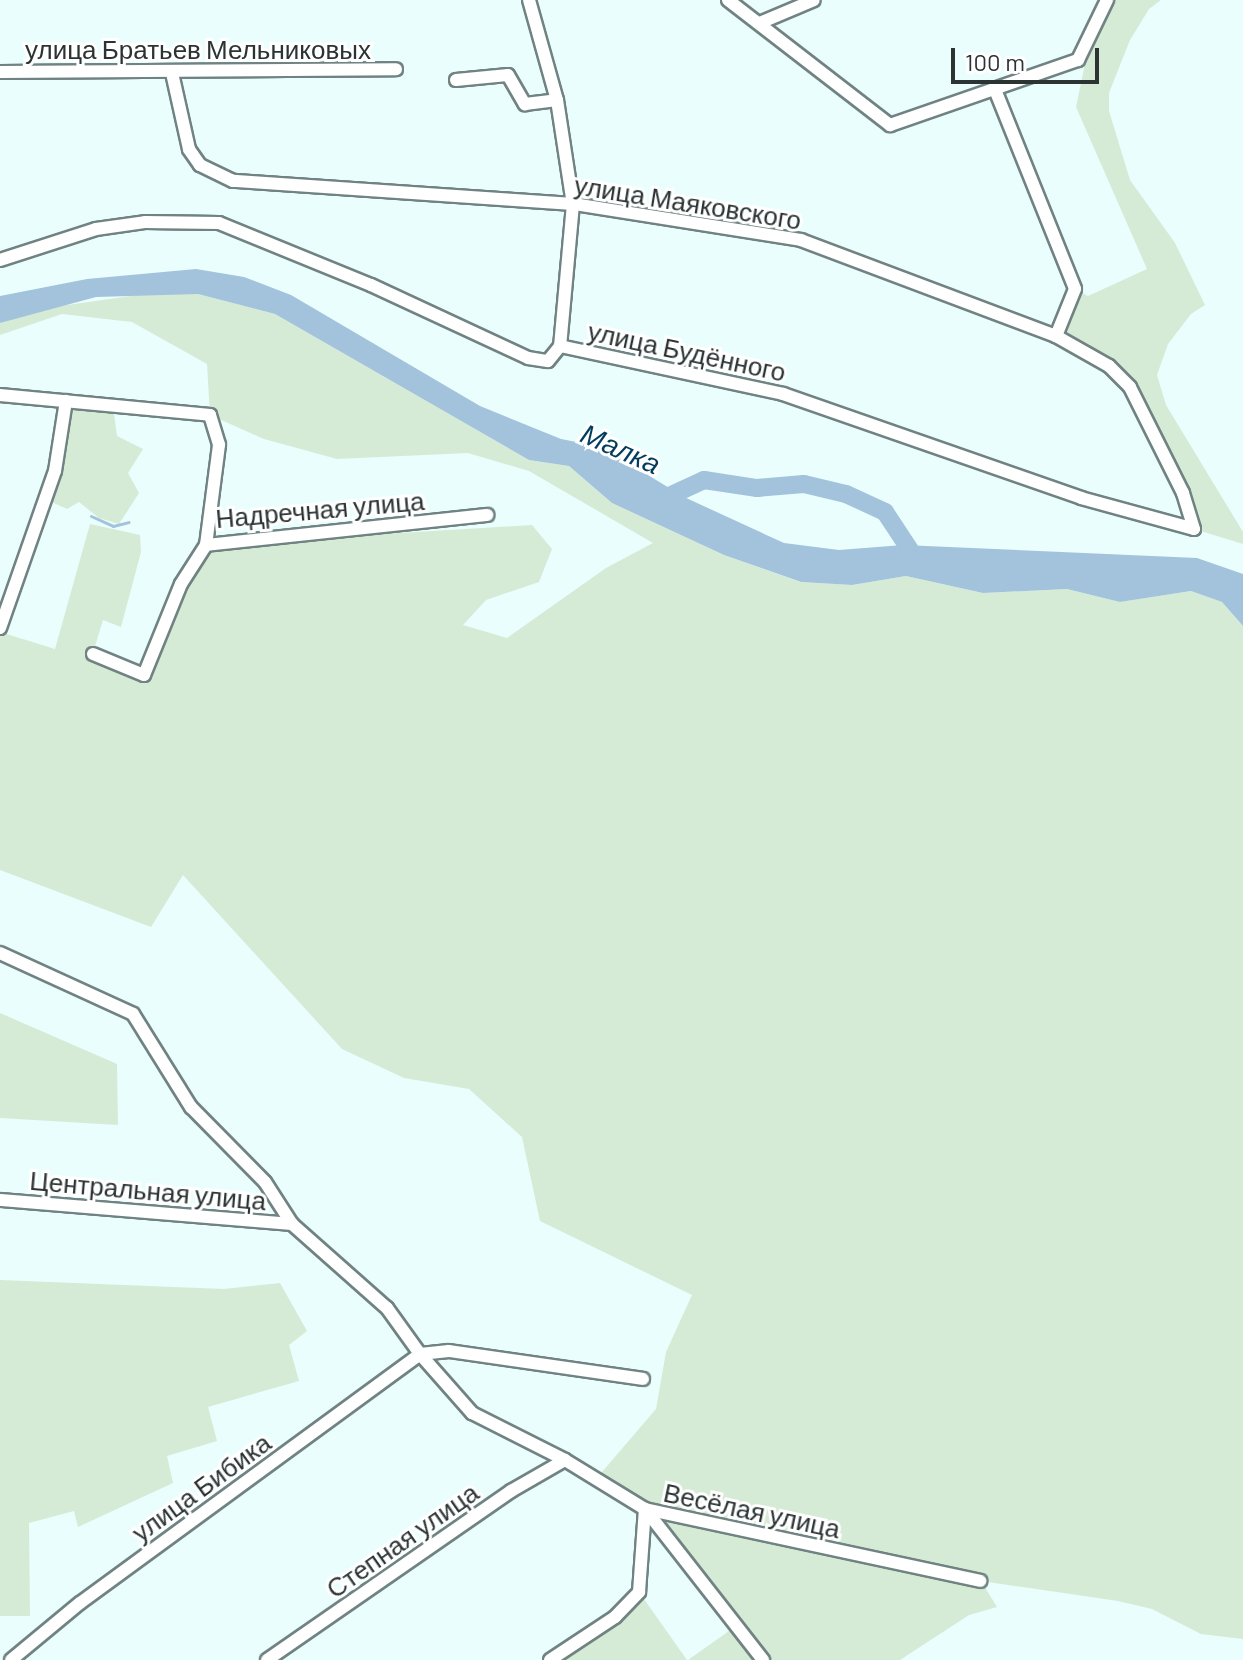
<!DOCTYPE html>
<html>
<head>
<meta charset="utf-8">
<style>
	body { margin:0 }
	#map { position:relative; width:1243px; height:1660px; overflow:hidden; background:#e9fefd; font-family:Barlow,sans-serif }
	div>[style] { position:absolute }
	.green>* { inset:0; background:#d6ebd6 }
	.water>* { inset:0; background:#a3c3dd }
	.stream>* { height:3px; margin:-1.5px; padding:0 1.5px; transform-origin:1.5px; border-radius:1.5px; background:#a3c3dd }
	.river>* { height:18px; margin:-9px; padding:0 9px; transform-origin:9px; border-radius:9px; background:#a3c3dd }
	.roads { filter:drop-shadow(2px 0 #708382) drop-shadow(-2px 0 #708382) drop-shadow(0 2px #708382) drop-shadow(0 -2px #708382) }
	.minor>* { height:12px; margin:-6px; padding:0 6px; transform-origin:6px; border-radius:6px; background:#fff }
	span { translate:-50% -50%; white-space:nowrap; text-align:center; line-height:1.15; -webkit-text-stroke:6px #fff; paint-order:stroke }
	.street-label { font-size:26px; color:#2b3333 }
	.water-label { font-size:28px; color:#023c5e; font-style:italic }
	.scale { position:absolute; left:951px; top:48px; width:148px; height:36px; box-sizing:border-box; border:4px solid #2b3333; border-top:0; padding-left:10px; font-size:24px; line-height:28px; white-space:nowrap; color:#2b3333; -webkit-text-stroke:6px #fff; paint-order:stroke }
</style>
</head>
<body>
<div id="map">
	<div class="green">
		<i style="clip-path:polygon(1107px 0,1161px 0,1149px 9px,1130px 40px,1109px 93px,1109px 111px,1130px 180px,1175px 243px,1205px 305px,1191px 314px,1168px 344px,1157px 375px,1166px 405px,1243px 532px,1243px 544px,1194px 529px,1130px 387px,1056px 336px,1075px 289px,1088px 296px,1147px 269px,1076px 107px,1085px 64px,1078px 60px)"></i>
		<i style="clip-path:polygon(159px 292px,198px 294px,275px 314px,529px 460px,569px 466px,612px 503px,724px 555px,800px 582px,852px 585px,906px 576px,983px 593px,1067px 589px,1120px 602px,1191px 591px,1222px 602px,1243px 626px,1243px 1639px,1201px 1634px,1152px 1609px,1118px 1601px,981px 1581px,997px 1607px,969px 1615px,900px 1660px,688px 1660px,736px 1626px,645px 1509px,596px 1479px,656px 1409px,666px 1352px,692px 1295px,540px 1221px,522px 1137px,469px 1089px,404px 1078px,342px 1049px,183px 875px,151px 927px,0 870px,0 632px,55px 649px,90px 524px,140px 535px,141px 552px,121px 627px,103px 620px,93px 653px,144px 675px,206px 545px,532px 525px,552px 549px,539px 582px,486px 600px,463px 625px,507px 638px,606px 568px,653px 543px,529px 471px,468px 453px,337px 459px,264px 439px,210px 415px,207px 364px,132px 322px,62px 314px,0 335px,0 323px,46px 308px)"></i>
		<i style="clip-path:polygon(66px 401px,113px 406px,117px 436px,143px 449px,128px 473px,139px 493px,119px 524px,99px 518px,79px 502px,67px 509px,45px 499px)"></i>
		<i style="clip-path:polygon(0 1013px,117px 1064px,118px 1125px,0 1118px)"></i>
		<i style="clip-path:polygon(0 1280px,224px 1289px,280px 1283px,307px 1331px,289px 1345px,299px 1381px,208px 1407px,217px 1441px,167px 1456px,173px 1483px,78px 1527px,74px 1511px,29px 1523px,30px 1616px,0 1616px)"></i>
		<i style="clip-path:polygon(639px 1592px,687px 1660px,550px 1660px)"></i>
	</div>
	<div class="water">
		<i style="clip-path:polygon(196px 269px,244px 277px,291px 295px,480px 406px,561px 439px,602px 447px,684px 497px,784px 543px,839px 550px,903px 545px,1197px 558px,1243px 574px,1243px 626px,1222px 602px,1191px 591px,1120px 602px,1067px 589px,983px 593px,906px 576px,852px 585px,801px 582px,724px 555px,612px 503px,569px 466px,529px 460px,275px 314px,198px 294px,96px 297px,0 323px,0 296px,87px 279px)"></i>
	</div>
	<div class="stream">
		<i style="left:91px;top:516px;width:24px;rotate:24deg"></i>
		<i style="left:113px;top:526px;width:16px;rotate:-14deg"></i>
	</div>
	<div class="river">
		<i style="left:665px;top:498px;width:43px;rotate:-24.8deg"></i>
		<i style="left:704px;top:480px;width:54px;rotate:8.6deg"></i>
		<i style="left:757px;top:488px;width:47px;rotate:-4.9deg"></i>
		<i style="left:804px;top:484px;width:43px;rotate:13.4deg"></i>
		<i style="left:846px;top:494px;width:43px;rotate:24.8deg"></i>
		<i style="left:885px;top:512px;width:60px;rotate:56.6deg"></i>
	</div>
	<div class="roads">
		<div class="minor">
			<i style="left:529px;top:0;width:104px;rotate:74.4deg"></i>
			<i style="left:557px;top:100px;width:105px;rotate:81.3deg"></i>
			<i style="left:573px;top:204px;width:143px;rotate:95.2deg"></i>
			<i style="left:728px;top:0;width:205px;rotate:37.7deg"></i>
			<i style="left:890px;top:125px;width:199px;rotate:-19.1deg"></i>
			<i style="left:1078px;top:60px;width:67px;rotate:-64.2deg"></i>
			<i style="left:762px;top:22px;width:56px;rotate:-22.9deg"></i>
			<i style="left:0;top:72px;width:396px;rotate:-0.4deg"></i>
			<i style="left:456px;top:80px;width:52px;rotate:-5.5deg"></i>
			<i style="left:508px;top:75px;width:34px;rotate:60deg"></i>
			<i style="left:525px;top:104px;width:32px;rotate:-7deg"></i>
			<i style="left:996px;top:92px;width:212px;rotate:68.1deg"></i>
			<i style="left:1075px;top:289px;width:51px;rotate:112deg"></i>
			<i style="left:0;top:260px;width:101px;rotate:-17.9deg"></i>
			<i style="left:96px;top:229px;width:49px;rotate:-8.1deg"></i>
			<i style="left:145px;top:222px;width:74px;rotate:0.8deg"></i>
			<i style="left:219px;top:223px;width:164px;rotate:22.2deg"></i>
			<i style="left:371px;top:285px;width:173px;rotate:24.9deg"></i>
			<i style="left:528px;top:358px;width:20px;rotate:9deg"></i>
			<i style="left:548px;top:361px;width:19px;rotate:-51deg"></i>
			<i style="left:560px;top:346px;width:228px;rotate:12.1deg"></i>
			<i style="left:783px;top:394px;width:316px;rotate:19.2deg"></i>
			<i style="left:1081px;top:498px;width:117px;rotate:15.3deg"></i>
			<i style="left:1194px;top:529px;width:38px;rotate:-107deg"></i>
			<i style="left:1183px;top:493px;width:119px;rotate:-116.6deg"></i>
			<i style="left:1130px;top:387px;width:30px;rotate:-135deg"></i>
			<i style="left:1109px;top:366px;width:61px;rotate:-150.5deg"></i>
			<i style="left:1056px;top:336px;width:272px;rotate:-159.4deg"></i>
			<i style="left:801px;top:240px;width:231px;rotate:-171deg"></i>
			<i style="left:573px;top:204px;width:341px;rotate:-176.1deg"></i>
			<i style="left:233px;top:181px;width:37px;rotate:-154deg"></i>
			<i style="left:200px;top:165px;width:19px;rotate:-125deg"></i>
			<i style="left:189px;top:149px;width:78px;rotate:-102.6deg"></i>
			<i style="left:0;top:395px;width:211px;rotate:5.4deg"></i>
			<i style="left:210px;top:415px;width:31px;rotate:73deg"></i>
			<i style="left:219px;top:445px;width:101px;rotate:97.4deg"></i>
			<i style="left:206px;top:545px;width:283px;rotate:-6.1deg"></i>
			<i style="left:0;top:628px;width:166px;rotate:-70.7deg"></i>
			<i style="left:55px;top:471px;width:71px;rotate:-81.1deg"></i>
			<i style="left:93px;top:654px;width:55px;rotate:22.4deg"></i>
			<i style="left:144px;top:675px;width:98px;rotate:-67.9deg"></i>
			<i style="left:181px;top:584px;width:46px;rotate:-57.3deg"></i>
			<i style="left:0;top:953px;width:146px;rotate:24.6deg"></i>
			<i style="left:133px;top:1014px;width:110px;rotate:58.1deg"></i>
			<i style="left:191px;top:1107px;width:105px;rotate:45.4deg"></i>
			<i style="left:265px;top:1182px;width:50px;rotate:57.3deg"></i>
			<i style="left:292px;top:1224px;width:127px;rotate:41.5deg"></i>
			<i style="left:387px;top:1308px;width:57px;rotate:54.3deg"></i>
			<i style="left:420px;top:1354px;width:29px;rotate:-6deg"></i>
			<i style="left:449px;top:1351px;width:196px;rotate:8.2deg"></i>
			<i style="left:0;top:1200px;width:293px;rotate:4.7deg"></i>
			<i style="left:645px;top:1509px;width:192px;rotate:52deg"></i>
			<i style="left:11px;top:1660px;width:89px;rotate:-39.6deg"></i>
			<i style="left:80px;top:1603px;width:421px;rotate:-36.2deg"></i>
			<i style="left:420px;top:1354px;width:79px;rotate:48.6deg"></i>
			<i style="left:472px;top:1413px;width:104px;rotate:26.8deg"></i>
			<i style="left:565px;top:1460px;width:94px;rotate:31.5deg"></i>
			<i style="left:645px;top:1509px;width:343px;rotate:12.1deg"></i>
			<i style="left:267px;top:1660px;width:297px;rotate:-34.7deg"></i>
			<i style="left:511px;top:1491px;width:62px;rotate:-29.9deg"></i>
			<i style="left:550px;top:1660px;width:78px;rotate:-33.5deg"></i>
			<i style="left:615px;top:1617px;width:35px;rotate:-46deg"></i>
			<i style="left:639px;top:1592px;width:83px;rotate:-85.9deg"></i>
		</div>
	</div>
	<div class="street-label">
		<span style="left:198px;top:49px">улица Братьев Мельниковых</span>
		<span style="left:688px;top:202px;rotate:9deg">улица Маяковского</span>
		<span style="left:687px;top:351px;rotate:12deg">улица Будённого</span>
		<span style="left:320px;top:509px;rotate:-5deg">Надречная улица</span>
		<span style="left:148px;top:1190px;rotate:5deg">Центральная улица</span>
		<span style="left:201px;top:1487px;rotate:-36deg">улица Бибика</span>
		<span style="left:752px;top:1510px;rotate:12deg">Весёлая улица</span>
		<span style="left:402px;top:1540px;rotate:-35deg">Степная улица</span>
	</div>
	<div class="water-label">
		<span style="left:621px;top:448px;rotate:24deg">Малка</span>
	</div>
	<div class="scale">100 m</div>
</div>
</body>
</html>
